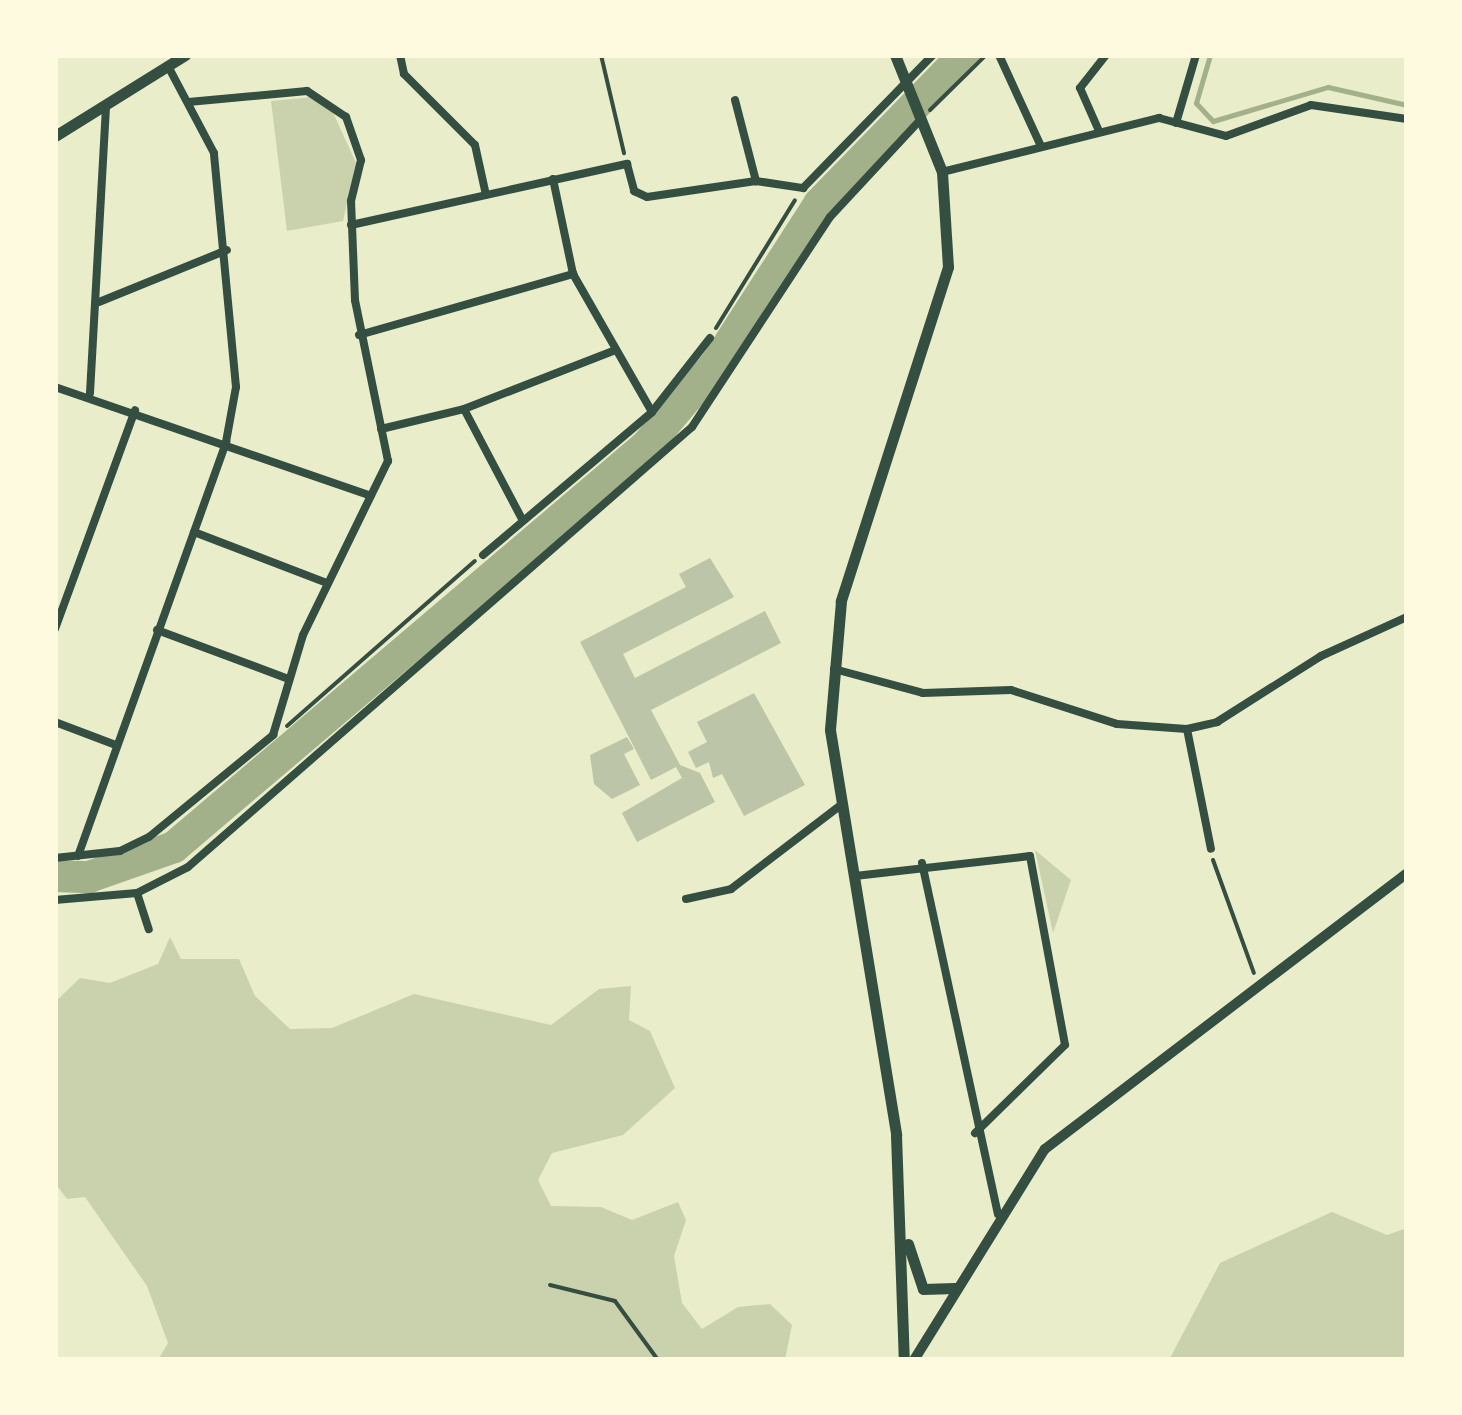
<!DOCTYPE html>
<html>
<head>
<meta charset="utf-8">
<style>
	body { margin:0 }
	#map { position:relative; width:1462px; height:1415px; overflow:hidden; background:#e9edc9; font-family:Overpass,sans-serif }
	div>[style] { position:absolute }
	.green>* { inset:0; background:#cad2ad }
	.stream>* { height:5px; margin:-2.5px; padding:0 2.5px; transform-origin:2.5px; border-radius:2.5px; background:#a3b18a }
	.river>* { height:32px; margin:-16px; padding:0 16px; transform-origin:16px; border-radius:16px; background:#a3b18a }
	.building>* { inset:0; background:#bcc5a7 }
	.path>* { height:4px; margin:-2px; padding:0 2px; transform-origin:2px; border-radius:2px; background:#344e41 }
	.minor>* { height:8px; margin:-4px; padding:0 4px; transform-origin:4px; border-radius:4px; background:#344e41 }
	.tertiary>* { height:10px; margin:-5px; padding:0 5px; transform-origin:5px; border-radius:5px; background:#344e41 }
	.secondary>* { height:11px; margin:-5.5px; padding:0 5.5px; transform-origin:5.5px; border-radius:5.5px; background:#344e41 }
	span { translate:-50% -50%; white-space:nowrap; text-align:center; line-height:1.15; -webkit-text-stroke:10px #fefae0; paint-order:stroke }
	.frame { position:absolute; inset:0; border:58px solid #fefae0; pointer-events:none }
</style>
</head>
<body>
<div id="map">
	<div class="green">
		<i style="clip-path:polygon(313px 97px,331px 108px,356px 163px,343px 221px,287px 231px,271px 101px)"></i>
		<i style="clip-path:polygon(1035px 850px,1071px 880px,1053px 933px)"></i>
		<i style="clip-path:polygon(170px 937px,181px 959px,239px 959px,255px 996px,290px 1029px,332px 1028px,414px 994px,551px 1025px,599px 989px,631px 986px,629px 1020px,650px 1031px,675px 1088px,623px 1135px,552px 1153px,538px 1180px,551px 1206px,601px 1207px,632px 1220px,678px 1202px,686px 1220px,674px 1256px,682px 1303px,702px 1329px,738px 1307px,770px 1304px,792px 1325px,785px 1360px,158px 1360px,168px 1343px,147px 1286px,85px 1197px,67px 1199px,55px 1183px,55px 1002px,80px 978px,110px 983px,158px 964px)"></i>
		<i style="clip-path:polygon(1332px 1212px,1387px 1235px,1407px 1228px,1407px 1360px,1169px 1360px,1220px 1263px)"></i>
	</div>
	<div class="stream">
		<i style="left:1210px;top:55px;width:50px;rotate:106.3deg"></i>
		<i style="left:1196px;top:103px;width:25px;rotate:47deg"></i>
		<i style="left:1213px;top:121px;width:120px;rotate:-16.5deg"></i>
		<i style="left:1328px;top:87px;width:81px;rotate:12.8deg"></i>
	</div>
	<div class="river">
		<i style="left:55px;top:876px;width:34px;rotate:2deg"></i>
		<i style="left:89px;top:877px;width:90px;rotate:-19.4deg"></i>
		<i style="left:174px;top:847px;width:619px;rotate:-40.35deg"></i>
		<i style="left:646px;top:446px;width:111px;rotate:-49.7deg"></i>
		<i style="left:718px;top:361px;width:187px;rotate:-57.2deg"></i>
		<i style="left:819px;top:204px;width:208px;rotate:-45.8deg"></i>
	</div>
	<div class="building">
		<i style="clip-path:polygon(710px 558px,734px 597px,623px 654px,635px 678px,765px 611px,781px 643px,651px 710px,680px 765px,700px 773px,715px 802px,637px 842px,622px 813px,682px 778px,676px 767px,651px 780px,580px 642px,686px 587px,679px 574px)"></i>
		<i style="clip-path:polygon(754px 693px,805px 785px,744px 816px,722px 774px,713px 778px,709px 762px,696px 768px,688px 752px,707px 742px,697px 722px)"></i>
		<i style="clip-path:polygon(627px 737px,634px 749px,624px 754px,640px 785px,612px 799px,594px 784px,590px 755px)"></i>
	</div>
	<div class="path">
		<i style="left:601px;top:55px;width:101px;rotate:76.8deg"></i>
		<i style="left:930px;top:110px;width:78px;rotate:-44.5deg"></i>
		<i style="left:716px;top:328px;width:150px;rotate:-58.3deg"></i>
		<i style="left:287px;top:726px;width:250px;rotate:-41.3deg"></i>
		<i style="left:1213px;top:860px;width:120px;rotate:70.1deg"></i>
		<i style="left:550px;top:1285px;width:67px;rotate:13.8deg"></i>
		<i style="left:615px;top:1301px;width:73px;rotate:53.9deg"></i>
	</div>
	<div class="minor">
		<i style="left:400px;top:55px;width:19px;rotate:78deg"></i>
		<i style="left:404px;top:74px;width:100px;rotate:45deg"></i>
		<i style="left:475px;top:145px;width:51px;rotate:77.6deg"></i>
		<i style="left:999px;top:55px;width:98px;rotate:65.3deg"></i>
		<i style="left:735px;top:100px;width:84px;rotate:75.5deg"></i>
		<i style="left:1176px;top:123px;width:71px;rotate:-73.6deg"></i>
		<i style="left:1099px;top:131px;width:47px;rotate:-113.8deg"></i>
		<i style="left:1080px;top:88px;width:42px;rotate:-51.8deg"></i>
		<i style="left:942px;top:172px;width:224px;rotate:-14deg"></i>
		<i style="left:1159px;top:118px;width:69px;rotate:15deg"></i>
		<i style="left:1226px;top:136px;width:90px;rotate:-20deg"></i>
		<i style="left:1311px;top:105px;width:97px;rotate:8.3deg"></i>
		<i style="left:553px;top:179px;width:97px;rotate:78.1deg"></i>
		<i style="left:573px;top:274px;width:159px;rotate:60.2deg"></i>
		<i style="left:351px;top:225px;width:283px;rotate:-12.5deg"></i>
		<i style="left:627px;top:164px;width:28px;rotate:75deg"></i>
		<i style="left:634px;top:191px;width:14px;rotate:25deg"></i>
		<i style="left:647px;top:197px;width:110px;rotate:-8.4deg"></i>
		<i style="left:756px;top:181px;width:48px;rotate:8.5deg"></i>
		<i style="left:803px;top:188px;width:186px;rotate:-45.7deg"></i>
		<i style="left:99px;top:302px;width:138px;rotate:-22.1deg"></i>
		<i style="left:359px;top:335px;width:223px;rotate:-15.9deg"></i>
		<i style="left:55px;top:387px;width:334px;rotate:19deg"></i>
		<i style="left:90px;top:393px;width:288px;rotate:-86.8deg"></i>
		<i style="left:464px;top:409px;width:124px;rotate:62.2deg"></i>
		<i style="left:381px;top:429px;width:85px;rotate:-13.5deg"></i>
		<i style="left:464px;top:409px;width:162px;rotate:-21.3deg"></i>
		<i style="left:194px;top:532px;width:142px;rotate:21deg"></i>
		<i style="left:483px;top:555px;width:221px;rotate:-40.2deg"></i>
		<i style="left:652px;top:412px;width:94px;rotate:-51.9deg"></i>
		<i style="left:55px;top:629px;width:233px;rotate:-69.9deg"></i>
		<i style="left:157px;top:630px;width:141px;rotate:20.4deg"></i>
		<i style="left:834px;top:669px;width:92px;rotate:15.1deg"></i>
		<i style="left:923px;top:693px;width:88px;rotate:-2deg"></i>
		<i style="left:1011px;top:690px;width:111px;rotate:17.8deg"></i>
		<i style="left:1117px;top:724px;width:70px;rotate:4.1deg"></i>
		<i style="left:1187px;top:729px;width:31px;rotate:-13deg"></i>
		<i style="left:1217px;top:722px;width:123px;rotate:-32.4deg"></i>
		<i style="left:1321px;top:656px;width:94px;rotate:-24.4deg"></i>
		<i style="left:55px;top:722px;width:65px;rotate:20.7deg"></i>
		<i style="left:1187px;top:729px;width:122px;rotate:78.7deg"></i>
		<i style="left:78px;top:856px;width:440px;rotate:-70.3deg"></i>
		<i style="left:226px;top:442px;width:56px;rotate:-79.7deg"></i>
		<i style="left:236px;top:387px;width:235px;rotate:-95.4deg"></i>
		<i style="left:214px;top:153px;width:98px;rotate:-117.9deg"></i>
		<i style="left:55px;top:858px;width:65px;rotate:-6.1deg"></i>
		<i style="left:120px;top:851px;width:32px;rotate:-26deg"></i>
		<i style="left:149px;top:837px;width:161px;rotate:-39.4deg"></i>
		<i style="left:273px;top:735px;width:104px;rotate:-73.3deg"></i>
		<i style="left:303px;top:635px;width:194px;rotate:-64deg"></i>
		<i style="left:388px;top:461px;width:164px;rotate:-101.6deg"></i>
		<i style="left:355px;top:300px;width:99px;rotate:-92.3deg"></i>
		<i style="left:351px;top:201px;width:42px;rotate:-76.3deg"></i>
		<i style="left:361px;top:160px;width:46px;rotate:-109.2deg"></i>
		<i style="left:346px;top:117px;width:47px;rotate:-146.3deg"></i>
		<i style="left:307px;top:91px;width:119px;rotate:174.7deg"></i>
		<i style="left:922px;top:863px;width:359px;rotate:77.8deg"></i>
		<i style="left:855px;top:876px;width:176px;rotate:-6.5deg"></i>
		<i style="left:1030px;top:856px;width:192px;rotate:79.5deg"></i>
		<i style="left:1065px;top:1045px;width:126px;rotate:135.6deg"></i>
		<i style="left:137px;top:893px;width:38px;rotate:72deg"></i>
		<i style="left:686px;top:899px;width:46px;rotate:-12.5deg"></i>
		<i style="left:731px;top:889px;width:140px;rotate:-37.4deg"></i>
		<i style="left:55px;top:900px;width:82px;rotate:-4.9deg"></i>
		<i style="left:137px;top:893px;width:57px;rotate:-27deg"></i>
		<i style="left:188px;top:867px;width:669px;rotate:-41.12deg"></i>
		<i style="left:692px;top:427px;width:251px;rotate:-56.7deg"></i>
		<i style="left:830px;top:217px;width:135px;rotate:-47.1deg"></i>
	</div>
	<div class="tertiary">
		<i style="left:914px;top:1360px;width:248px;rotate:-58.2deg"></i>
		<i style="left:1045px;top:1149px;width:455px;rotate:-37.3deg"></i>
	</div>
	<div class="secondary">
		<i style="left:895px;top:55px;width:126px;rotate:68.1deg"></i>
		<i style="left:942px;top:172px;width:95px;rotate:86.4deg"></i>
		<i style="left:948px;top:267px;width:351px;rotate:107.8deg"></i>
		<i style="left:841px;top:601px;width:129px;rotate:94.9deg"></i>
		<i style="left:830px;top:730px;width:410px;rotate:80.7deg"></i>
		<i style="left:896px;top:1135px;width:225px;rotate:88deg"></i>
		<i style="left:55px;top:136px;width:153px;rotate:-31.9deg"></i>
		<i style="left:908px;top:1244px;width:47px;rotate:71.6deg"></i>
		<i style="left:923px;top:1289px;width:32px;rotate:-2deg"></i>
	</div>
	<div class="frame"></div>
</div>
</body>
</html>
